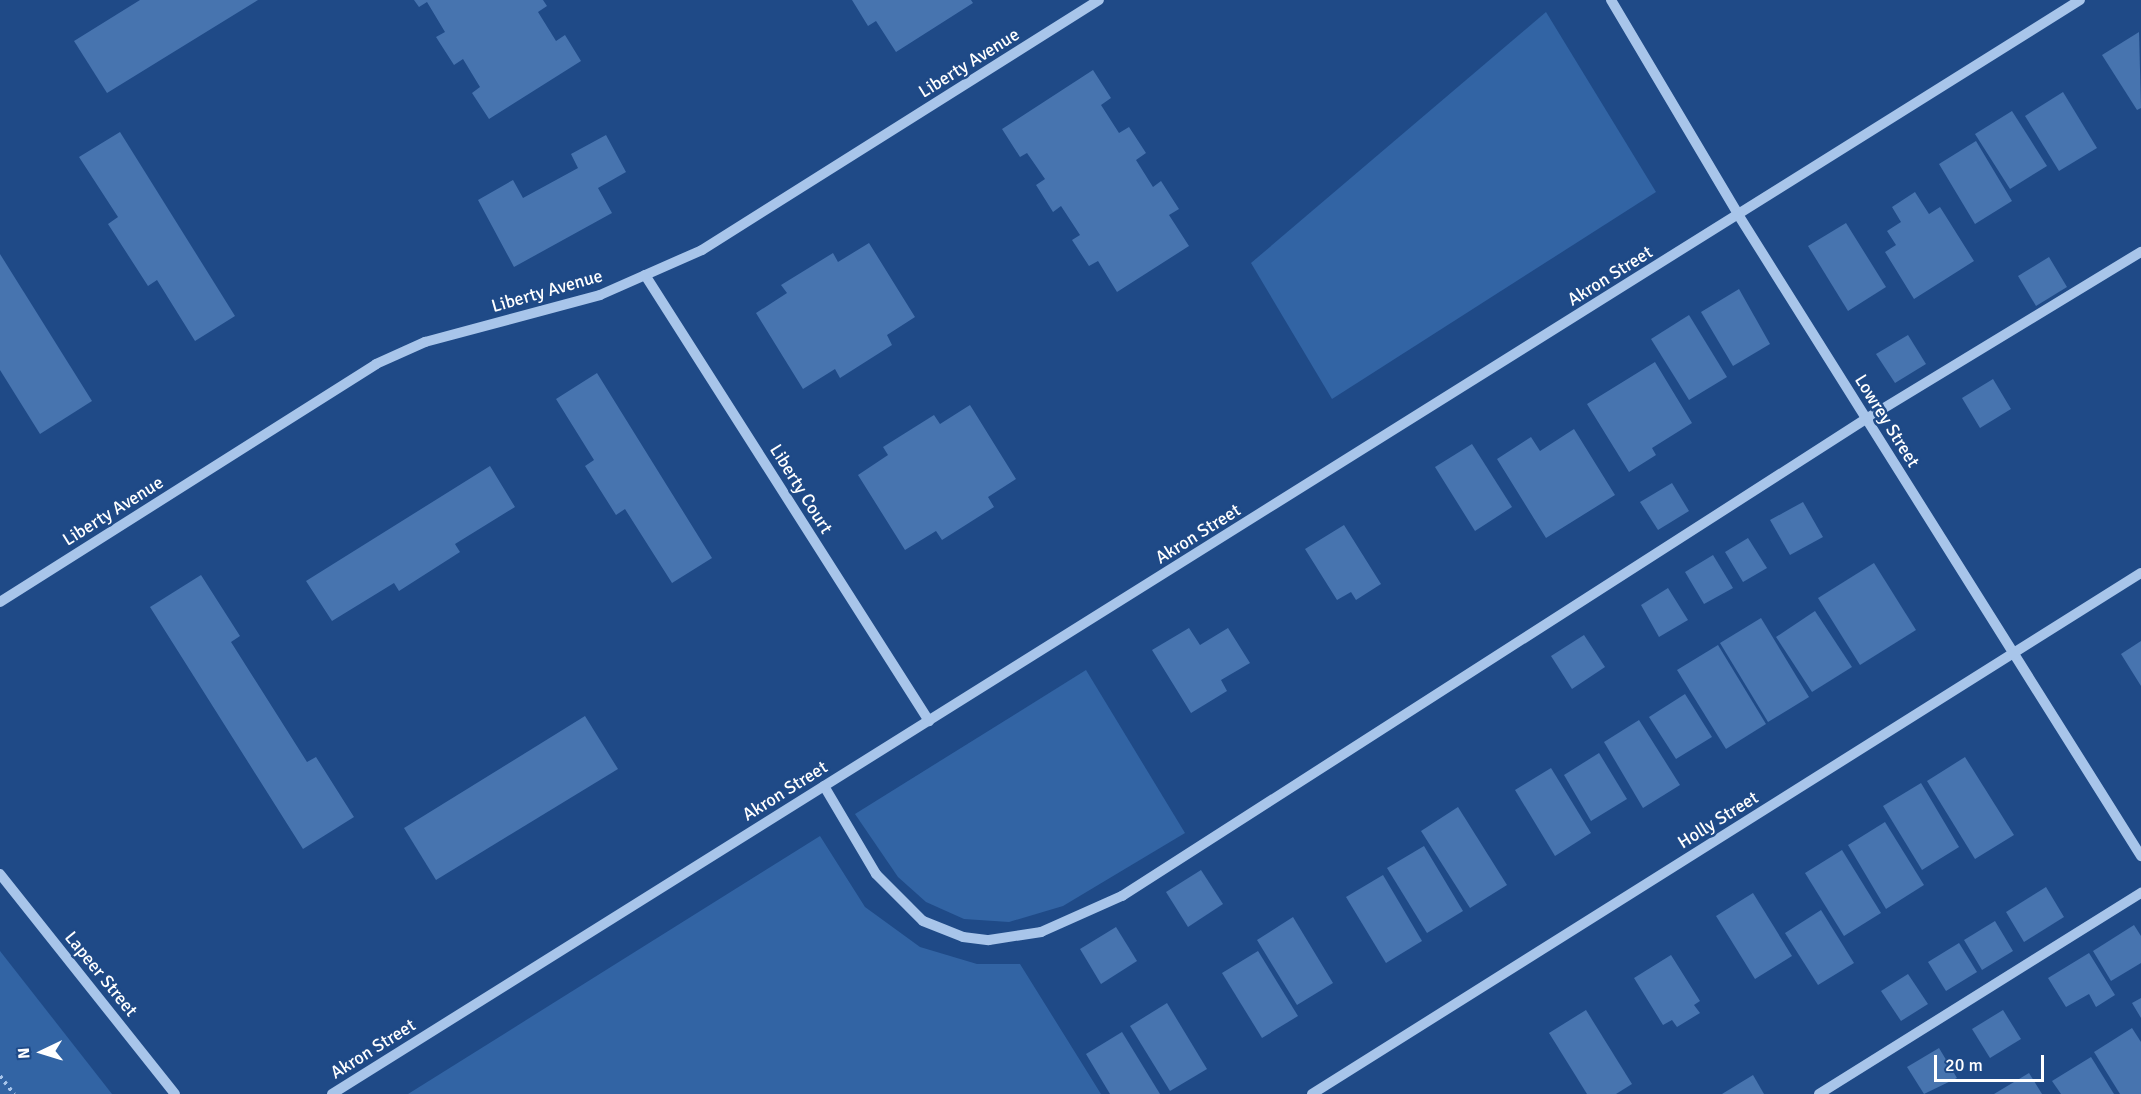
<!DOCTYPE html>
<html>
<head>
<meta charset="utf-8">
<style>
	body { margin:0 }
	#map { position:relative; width:2141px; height:1094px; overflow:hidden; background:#1f4a87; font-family:Signika,sans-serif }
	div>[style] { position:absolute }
	.green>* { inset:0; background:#3264a4 }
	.building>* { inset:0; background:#4774af }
	.path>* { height:4px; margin-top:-2px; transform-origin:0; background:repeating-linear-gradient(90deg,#a8c5ea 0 3px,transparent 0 7.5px) }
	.minor>* { height:10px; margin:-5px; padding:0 5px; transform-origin:5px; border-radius:5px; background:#a8c5ea }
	span { translate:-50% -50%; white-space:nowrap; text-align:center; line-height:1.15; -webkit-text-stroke:5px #1f4a87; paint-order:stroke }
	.street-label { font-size:18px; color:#fff }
	.north { position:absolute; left:12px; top:1022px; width:60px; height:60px; -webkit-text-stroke:4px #1f4a87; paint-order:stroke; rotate:266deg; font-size:16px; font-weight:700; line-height:24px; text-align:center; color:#fff }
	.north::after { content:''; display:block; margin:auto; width:21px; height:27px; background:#fff; clip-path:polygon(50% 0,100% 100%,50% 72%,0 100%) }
	.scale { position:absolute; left:1934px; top:1055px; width:110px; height:27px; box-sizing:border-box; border:3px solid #fff; border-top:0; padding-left:8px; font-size:18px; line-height:21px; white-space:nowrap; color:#fff; -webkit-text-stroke:4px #1f4a87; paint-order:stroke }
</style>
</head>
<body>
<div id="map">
	<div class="green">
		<i style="clip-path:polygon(1546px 12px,1656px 192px,1332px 399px,1251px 263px)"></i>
		<i style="clip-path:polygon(1086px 670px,1185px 833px,1063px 906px,1009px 922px,964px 919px,926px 902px,898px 877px,855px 814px)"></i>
		<i style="clip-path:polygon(820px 836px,865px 907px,920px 947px,977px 964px,1020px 964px,1101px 1094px,408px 1094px)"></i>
		<i style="clip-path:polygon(0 951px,112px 1094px,0 1094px)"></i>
	</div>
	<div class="building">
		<i style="clip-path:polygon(140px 0,258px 0,107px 93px,74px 41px)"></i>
		<i style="clip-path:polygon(414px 0,543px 0,547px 6px,538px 12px,556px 41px,565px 35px,581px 61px,489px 119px,472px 93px,480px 87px,463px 59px,454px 65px,436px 37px,445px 32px,427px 2px,419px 7px)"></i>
		<i style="clip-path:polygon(852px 0,971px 0,973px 3px,896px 52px,876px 21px,868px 26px)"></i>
		<i style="clip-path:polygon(2139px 32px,2141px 108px,2137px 110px,2102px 55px)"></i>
		<i style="clip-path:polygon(1093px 70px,1111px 98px,1101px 105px,1119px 133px,1129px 127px,1146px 153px,1136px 160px,1153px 187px,1161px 181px,1179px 209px,1169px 215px,1189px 246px,1117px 292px,1098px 261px,1089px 266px,1072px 240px,1080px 235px,1061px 206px,1053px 212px,1036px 185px,1045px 179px,1027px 153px,1020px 157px,1002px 129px)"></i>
		<i style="clip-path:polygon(2063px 92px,2097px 148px,2059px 171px,2025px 116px)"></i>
		<i style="clip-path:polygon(2012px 111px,2047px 166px,2010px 189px,1975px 134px)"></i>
		<i style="clip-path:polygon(120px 132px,235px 316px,195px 341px,157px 280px,148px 286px,108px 224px,118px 217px,79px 157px)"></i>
		<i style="clip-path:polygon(606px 135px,626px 172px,598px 188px,612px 213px,514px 267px,478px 200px,513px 180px,523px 198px,578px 168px,571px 154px)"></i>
		<i style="clip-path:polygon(1976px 141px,2012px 201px,1975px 224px,1939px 164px)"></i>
		<i style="clip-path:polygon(1915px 192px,1929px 214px,1940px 207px,1974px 261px,1914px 299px,1885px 252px,1896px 245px,1887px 231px,1901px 222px,1892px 207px)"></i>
		<i style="clip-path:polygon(1846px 223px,1886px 287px,1848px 311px,1808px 246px)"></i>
		<i style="clip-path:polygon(869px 243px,915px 317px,887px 335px,892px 345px,840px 378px,835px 369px,803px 389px,756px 313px,787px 293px,781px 285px,833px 253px,838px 262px)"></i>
		<i style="clip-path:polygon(0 254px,92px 401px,40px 434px,0 370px)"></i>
		<i style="clip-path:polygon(2049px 257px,2067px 287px,2036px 306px,2018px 276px)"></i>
		<i style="clip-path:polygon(1739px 289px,1770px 344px,1733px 366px,1701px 312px)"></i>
		<i style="clip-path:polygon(1689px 315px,1727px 377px,1689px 400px,1651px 339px)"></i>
		<i style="clip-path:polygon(1908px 335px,1926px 364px,1895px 383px,1876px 354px)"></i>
		<i style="clip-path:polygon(1655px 362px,1692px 423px,1652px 448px,1656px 455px,1629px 472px,1587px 404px)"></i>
		<i style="clip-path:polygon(597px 373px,712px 558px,672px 583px,625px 509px,616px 515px,585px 466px,594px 460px,556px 399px)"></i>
		<i style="clip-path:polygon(1993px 379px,2011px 409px,1980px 428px,1962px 398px)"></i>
		<i style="clip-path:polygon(970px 405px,1016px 479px,988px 497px,994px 507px,942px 540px,936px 531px,905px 550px,858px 475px,888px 455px,883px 447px,934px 415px,940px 424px)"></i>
		<i style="clip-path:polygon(1574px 429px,1615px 495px,1546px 538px,1497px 459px,1531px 437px,1540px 451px)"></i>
		<i style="clip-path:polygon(1472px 444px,1512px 507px,1475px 531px,1435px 467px)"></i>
		<i style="clip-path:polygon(490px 466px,515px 507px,455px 544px,460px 552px,399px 591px,394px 583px,332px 621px,306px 581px)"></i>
		<i style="clip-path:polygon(1672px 483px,1689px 511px,1658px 530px,1640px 502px)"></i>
		<i style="clip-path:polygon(1803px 502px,1823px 537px,1790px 555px,1770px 520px)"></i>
		<i style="clip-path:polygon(1344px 525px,1381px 584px,1356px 600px,1351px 592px,1337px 600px,1305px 549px)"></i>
		<i style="clip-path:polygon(1748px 538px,1767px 568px,1743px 582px,1725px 552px)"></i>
		<i style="clip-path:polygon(1713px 555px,1733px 588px,1704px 604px,1685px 572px)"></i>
		<i style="clip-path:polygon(1874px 563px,1916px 630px,1860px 665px,1818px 598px)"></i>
		<i style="clip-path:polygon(201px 575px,240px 636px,231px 642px,307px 762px,316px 757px,354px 817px,303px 849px,150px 607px)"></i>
		<i style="clip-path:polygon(1668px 588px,1688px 620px,1659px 637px,1641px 605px)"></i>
		<i style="clip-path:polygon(1815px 611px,1852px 667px,1812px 692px,1776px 637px)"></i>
		<i style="clip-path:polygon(1761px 618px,1809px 697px,1768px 722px,1720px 643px)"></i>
		<i style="clip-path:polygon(1189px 628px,1200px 645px,1228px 628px,1250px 663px,1221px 680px,1227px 691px,1191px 713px,1152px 650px)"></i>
		<i style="clip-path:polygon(1584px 635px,1605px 667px,1572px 689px,1551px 656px)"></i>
		<i style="clip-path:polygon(2141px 641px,2141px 686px,2121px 654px)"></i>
		<i style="clip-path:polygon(1718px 645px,1766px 724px,1726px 749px,1677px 670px)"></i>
		<i style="clip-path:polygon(1685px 694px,1712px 737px,1676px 759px,1649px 717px)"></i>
		<i style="clip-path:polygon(585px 716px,618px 769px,436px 880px,404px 828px)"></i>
		<i style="clip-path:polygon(1639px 720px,1680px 785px,1643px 808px,1604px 742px)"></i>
		<i style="clip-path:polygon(1599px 753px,1627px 799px,1591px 821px,1564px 775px)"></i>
		<i style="clip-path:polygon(1965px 757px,2014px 835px,1975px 859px,1927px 781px)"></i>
		<i style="clip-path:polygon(1551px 768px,1591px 833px,1555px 856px,1515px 790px)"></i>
		<i style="clip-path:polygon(1921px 783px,1959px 847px,1922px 870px,1883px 806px)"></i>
		<i style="clip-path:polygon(1458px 807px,1507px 885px,1470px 908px,1421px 831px)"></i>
		<i style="clip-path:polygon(1885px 822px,1924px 885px,1886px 909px,1848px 845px)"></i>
		<i style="clip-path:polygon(1424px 846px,1463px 911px,1427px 933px,1387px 868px)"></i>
		<i style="clip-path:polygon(1842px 850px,1881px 913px,1844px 936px,1805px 873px)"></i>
		<i style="clip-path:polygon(1201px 870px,1223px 904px,1188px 927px,1166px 892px)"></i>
		<i style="clip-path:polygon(1383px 875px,1422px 941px,1386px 963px,1346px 897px)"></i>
		<i style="clip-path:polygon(2046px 887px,2064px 917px,2024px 942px,2006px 912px)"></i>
		<i style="clip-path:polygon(1753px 893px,1792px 956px,1755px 979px,1716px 916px)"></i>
		<i style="clip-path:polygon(1821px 910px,1854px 963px,1818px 985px,1785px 933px)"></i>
		<i style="clip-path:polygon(1293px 917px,1333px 983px,1297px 1005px,1257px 940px)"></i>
		<i style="clip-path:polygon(1995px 921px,2013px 951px,1982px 970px,1964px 940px)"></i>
		<i style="clip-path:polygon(2134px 925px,2141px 936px,2141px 963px,2111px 981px,2093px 951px)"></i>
		<i style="clip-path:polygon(1116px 927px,1137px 961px,1101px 984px,1080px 949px)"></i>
		<i style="clip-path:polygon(1959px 943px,1977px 972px,1946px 991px,1928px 962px)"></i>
		<i style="clip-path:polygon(1258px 951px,1298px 1016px,1262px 1038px,1222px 973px)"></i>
		<i style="clip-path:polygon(2089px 953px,2115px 995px,2096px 1007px,2089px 994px,2066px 1007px,2048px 978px)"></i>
		<i style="clip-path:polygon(1671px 955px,1700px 1001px,1694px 1005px,1700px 1013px,1677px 1027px,1672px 1020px,1663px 1025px,1634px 978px)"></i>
		<i style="clip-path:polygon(1908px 974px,1928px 1004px,1901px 1021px,1881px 991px)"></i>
		<i style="clip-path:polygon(2141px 998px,2141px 1018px,2132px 1003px)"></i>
		<i style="clip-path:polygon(1167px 1003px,1207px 1069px,1170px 1091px,1130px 1026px)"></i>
		<i style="clip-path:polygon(1586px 1010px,1632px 1084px,1616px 1094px,1587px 1094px,1549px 1033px)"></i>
		<i style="clip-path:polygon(2003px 1010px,2021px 1039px,1990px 1058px,1972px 1029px)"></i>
		<i style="clip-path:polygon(2132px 1028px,2141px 1042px,2141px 1094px,2120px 1094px,2094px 1052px)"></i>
		<i style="clip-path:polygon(1122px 1032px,1160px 1094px,1110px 1094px,1086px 1054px)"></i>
		<i style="clip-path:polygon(1939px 1048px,1957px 1078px,1924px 1094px,1907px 1067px)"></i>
		<i style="clip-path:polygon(2091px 1057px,2114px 1094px,2061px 1094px,2052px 1081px)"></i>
		<i style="clip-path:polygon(2029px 1073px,2042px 1094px,1994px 1094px)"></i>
		<i style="clip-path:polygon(1753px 1075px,1764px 1094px,1722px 1094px)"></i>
	</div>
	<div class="path">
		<i style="left:0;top:1076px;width:23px;rotate:52deg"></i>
	</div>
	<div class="minor">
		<i style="left:1611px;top:0;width:251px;rotate:59.3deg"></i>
		<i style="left:1739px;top:216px;width:756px;rotate:57.87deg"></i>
		<i style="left:645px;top:275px;width:529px;rotate:57.51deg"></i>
		<i style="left:0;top:602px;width:445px;rotate:-32.3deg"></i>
		<i style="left:376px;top:364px;width:54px;rotate:-24.2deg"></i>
		<i style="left:425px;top:342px;width:181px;rotate:-15deg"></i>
		<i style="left:600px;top:295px;width:111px;rotate:-23.8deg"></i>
		<i style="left:702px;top:250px;width:469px;rotate:-32.2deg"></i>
		<i style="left:824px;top:786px;width:102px;rotate:59.4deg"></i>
		<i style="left:876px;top:874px;width:66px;rotate:45deg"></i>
		<i style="left:923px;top:921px;width:43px;rotate:21.8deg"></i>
		<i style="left:963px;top:937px;width:26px;rotate:7deg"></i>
		<i style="left:989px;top:940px;width:53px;rotate:-8.7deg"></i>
		<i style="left:1041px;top:932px;width:89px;rotate:-24deg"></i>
		<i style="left:1122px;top:896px;width:884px;rotate:-32.67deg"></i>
		<i style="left:1866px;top:419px;width:322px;rotate:-31.3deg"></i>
		<i style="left:0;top:874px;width:281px;rotate:51.5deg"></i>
		<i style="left:332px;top:1094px;width:2062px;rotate:-32.04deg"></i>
		<i style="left:1312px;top:1094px;width:979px;rotate:-32.15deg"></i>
		<i style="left:1819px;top:1094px;width:380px;rotate:-32deg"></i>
	</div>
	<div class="street-label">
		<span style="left:969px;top:63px;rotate:-32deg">Liberty Avenue</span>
		<span style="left:1610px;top:276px;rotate:-32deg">Akron Street</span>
		<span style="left:547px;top:291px;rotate:-16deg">Liberty Avenue</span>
		<span style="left:1887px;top:421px;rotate:58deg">Lowrey Street</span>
		<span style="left:801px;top:489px;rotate:58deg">Liberty Court</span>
		<span style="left:113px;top:511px;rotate:-32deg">Liberty Avenue</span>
		<span style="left:1198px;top:534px;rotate:-32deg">Akron Street</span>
		<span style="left:785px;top:791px;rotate:-32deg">Akron Street</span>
		<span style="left:1718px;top:820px;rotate:-32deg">Holly Street</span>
		<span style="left:101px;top:974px;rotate:51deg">Lapeer Street</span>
		<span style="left:373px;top:1049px;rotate:-32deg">Akron Street</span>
	</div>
	<div class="north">N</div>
	<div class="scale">20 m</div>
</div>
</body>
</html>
